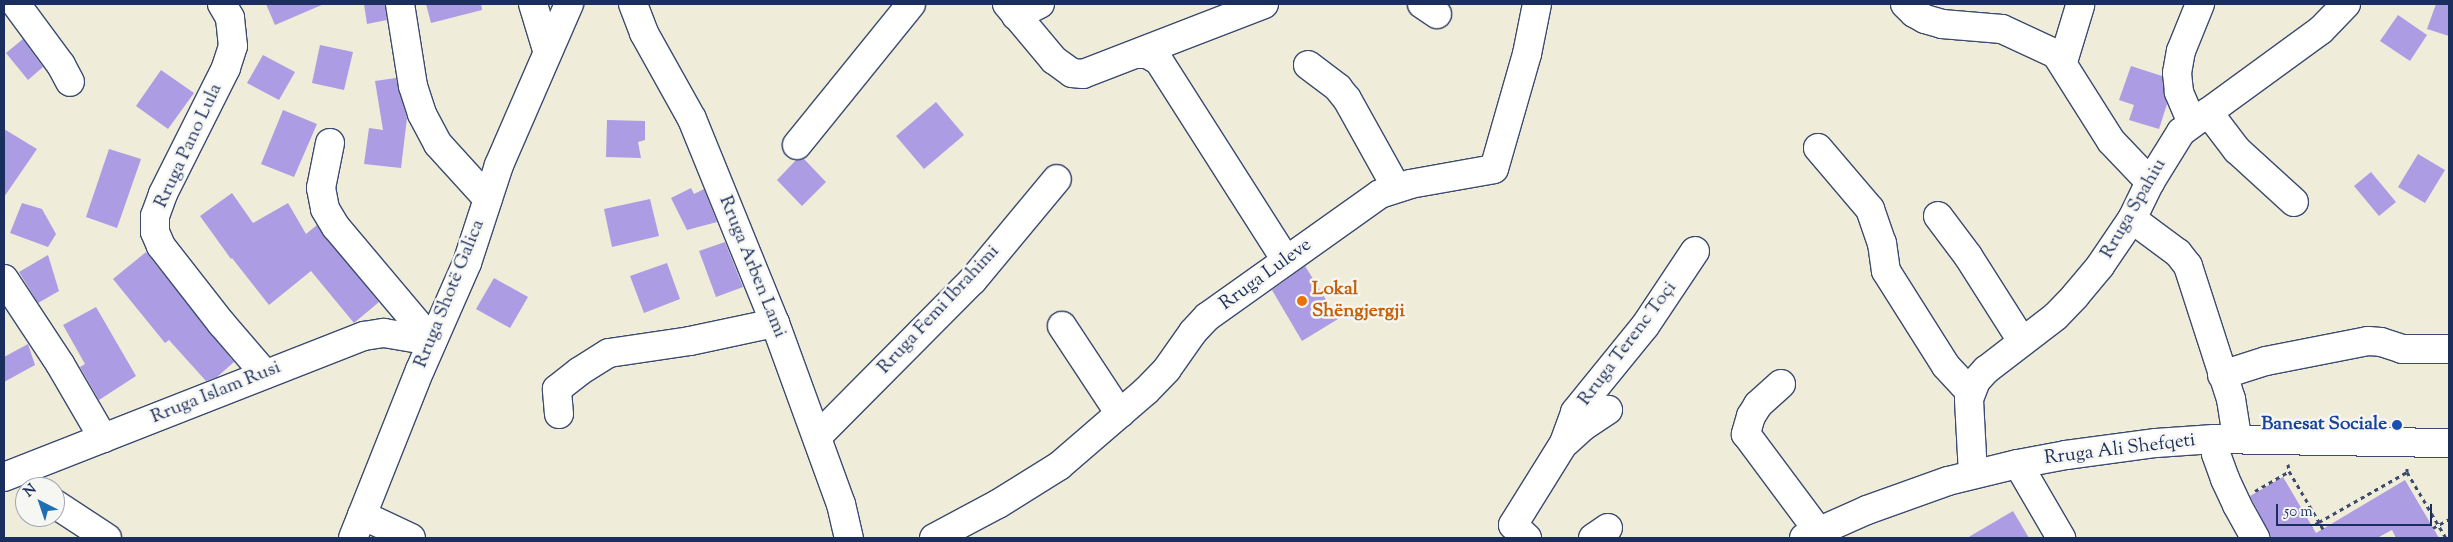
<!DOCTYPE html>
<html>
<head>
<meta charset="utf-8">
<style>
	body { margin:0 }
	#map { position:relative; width:2453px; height:542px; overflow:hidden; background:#efecd9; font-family:"Sorts Mill Goudy",serif }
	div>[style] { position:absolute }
	.building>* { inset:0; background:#ac9ce3 }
	.path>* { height:3px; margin-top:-1.5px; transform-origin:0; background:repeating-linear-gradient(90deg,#3b4b70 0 4px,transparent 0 8px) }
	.roads { filter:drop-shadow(1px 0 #3b4b70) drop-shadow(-1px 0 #3b4b70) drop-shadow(0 1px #3b4b70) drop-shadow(0 -1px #3b4b70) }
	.minor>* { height:28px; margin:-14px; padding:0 14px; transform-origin:14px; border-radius:14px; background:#fff }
	.major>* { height:28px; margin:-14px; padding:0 14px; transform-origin:14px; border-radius:14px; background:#fff }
	.dots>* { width:14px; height:14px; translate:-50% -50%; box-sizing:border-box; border:2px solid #f6f6f2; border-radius:50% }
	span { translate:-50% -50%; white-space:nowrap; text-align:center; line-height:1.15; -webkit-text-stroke:5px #f6f6f2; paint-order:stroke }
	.street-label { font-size:19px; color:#1b2f5e }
	.food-label { font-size:19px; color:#c56008; font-weight:700 }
	.left { translate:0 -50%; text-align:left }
	.transit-label { font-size:19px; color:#164399; font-weight:700 }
	.right { translate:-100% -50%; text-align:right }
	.frame { position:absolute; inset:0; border:5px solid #1b2f5e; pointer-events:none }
	.north { position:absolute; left:15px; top:477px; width:50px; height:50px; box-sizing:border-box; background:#f6f6f2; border:1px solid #9ea6b7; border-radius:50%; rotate:319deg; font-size:14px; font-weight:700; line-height:20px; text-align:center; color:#1b2f5e }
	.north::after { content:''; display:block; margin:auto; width:18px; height:22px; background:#1f6fb2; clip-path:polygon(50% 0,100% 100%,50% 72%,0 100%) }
	.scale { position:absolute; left:2276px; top:504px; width:156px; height:22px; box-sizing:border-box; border:2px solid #1b2f5e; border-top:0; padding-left:6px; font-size:15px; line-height:18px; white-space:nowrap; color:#1b2f5e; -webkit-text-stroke:4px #f6f6f2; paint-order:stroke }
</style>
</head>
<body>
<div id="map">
	<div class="building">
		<i style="clip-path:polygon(266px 4px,324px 4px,275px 25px)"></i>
		<i style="clip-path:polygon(364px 4px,385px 4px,387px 20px,367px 24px)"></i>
		<i style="clip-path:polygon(426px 4px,481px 4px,482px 10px,431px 23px)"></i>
		<i style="clip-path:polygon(2436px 4px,2449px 4px,2449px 36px,2427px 29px)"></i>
		<i style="clip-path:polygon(2398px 15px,2427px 35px,2410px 61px,2380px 41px)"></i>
		<i style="clip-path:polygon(23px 39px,43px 67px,28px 80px,6px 53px)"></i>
		<i style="clip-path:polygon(320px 45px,353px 52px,344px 90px,312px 83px)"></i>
		<i style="clip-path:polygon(263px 55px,295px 72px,279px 100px,247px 83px)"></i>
		<i style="clip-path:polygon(2131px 66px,2162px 76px,2167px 104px,2159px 129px,2129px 120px,2134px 105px,2119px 100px)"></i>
		<i style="clip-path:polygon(161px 70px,194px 93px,168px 129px,136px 106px)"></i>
		<i style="clip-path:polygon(396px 78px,407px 118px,401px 168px,364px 164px,369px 128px,383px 130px,375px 81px)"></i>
		<i style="clip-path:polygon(936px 102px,964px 135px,924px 169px,896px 136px)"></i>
		<i style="clip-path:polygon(283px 110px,317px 124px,294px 177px,261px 164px)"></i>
		<i style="clip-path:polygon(607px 120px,645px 121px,645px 140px,638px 142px,641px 158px,606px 157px)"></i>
		<i style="clip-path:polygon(4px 129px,37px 149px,4px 197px)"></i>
		<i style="clip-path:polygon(109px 149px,141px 159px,117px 228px,86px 217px)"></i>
		<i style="clip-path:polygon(2418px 154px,2445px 170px,2425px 203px,2398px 187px)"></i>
		<i style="clip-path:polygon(804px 159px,826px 182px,802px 206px,777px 180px,796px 160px)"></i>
		<i style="clip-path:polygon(2371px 172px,2396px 202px,2379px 216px,2354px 186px)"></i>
		<i style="clip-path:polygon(691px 188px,694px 194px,704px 189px,717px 222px,687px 230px,671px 198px)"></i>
		<i style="clip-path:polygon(232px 193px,253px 223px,288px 203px,306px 234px,317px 225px,379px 302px,354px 323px,311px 271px,269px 305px,232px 258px,231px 259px,200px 216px)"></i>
		<i style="clip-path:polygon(650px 199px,659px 236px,612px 247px,604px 209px)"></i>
		<i style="clip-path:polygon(22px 203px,42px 209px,56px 234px,48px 247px,10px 233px)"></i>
		<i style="clip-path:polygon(725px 242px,743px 287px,716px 297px,699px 251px)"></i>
		<i style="clip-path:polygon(146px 252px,234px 362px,217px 377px,206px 381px,169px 340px,165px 343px,113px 279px)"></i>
		<i style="clip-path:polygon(48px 255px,59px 291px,38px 303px,19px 272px)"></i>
		<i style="clip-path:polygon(667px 263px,680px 299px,644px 313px,630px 276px)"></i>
		<i style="clip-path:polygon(1305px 266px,1338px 319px,1302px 341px,1272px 290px)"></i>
		<i style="clip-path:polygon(494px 278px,528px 297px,510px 328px,476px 309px)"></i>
		<i style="clip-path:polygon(96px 307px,136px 376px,99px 400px,80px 367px,85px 364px,63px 325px)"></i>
		<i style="clip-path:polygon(28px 344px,35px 365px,4px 382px,4px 357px)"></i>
		<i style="clip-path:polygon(2283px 477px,2316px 533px,2405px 480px,2439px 538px,2396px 538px,2392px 530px,2377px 538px,2272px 538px,2250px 496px)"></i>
		<i style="clip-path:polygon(2013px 511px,2029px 538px,1967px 538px)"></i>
	</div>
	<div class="path">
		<i style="left:2288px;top:464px;width:7px;rotate:82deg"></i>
		<i style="left:2289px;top:471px;width:59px;rotate:59.5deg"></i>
		<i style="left:2319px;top:522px;width:8px;rotate:150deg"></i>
		<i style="left:2407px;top:472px;width:77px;rotate:59.4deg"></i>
		<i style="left:2255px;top:491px;width:39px;rotate:-30deg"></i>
		<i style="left:2433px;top:528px;width:18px;rotate:-29deg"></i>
		<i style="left:2323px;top:529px;width:8px;rotate:-120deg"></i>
		<i style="left:2319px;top:522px;width:101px;rotate:-29.6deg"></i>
		<i style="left:2407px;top:472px;width:7px;rotate:-90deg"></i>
	</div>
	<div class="roads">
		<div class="minor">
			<i style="left:16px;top:4px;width:76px;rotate:53.6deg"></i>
			<i style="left:61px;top:65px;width:19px;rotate:62deg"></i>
			<i style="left:222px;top:4px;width:16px;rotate:60deg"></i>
			<i style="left:230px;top:18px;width:28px;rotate:84deg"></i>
			<i style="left:233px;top:46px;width:23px;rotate:108deg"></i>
			<i style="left:226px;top:68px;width:141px;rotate:116.6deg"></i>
			<i style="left:163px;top:194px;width:23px;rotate:110deg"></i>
			<i style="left:155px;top:216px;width:16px;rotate:90deg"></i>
			<i style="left:155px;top:232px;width:15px;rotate:67deg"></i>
			<i style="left:161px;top:246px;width:99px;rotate:52deg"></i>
			<i style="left:222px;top:324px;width:66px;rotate:49.3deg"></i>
			<i style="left:400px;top:4px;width:83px;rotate:81deg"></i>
			<i style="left:413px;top:86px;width:29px;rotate:72deg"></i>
			<i style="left:422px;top:114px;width:34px;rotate:62deg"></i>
			<i style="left:438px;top:144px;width:74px;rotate:47.7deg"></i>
			<i style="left:533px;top:4px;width:48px;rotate:73.1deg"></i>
			<i style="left:633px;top:4px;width:31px;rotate:69deg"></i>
			<i style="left:644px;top:33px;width:98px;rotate:60.8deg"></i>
			<i style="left:692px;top:119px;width:220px;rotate:67.9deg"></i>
			<i style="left:775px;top:323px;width:193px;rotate:70deg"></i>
			<i style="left:841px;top:504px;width:35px;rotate:77deg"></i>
			<i style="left:1007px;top:4px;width:73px;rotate:50deg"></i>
			<i style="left:1054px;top:60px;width:22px;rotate:36deg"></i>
			<i style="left:1072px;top:73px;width:11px;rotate:5deg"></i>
			<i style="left:1083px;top:74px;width:194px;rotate:-21.1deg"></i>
			<i style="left:1422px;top:4px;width:18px;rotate:34deg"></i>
			<i style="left:1905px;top:4px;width:13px;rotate:45deg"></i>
			<i style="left:1914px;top:13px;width:13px;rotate:29deg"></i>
			<i style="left:1925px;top:19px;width:18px;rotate:16deg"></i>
			<i style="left:1942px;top:24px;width:60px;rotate:4.8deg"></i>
			<i style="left:2002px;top:29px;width:60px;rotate:24.8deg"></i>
			<i style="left:2056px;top:54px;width:103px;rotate:57.7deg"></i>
			<i style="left:2111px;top:141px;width:57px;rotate:46.4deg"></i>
			<i style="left:1016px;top:16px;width:27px;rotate:-27deg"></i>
			<i style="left:1138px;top:54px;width:9px"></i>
			<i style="left:1147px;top:54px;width:14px;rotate:30deg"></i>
			<i style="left:1159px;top:61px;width:236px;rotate:57.5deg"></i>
			<i style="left:2063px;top:62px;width:59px;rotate:-73.1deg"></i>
			<i style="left:1308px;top:65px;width:38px;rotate:37deg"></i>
			<i style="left:1338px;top:88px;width:14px;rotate:51deg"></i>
			<i style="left:1347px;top:99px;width:101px;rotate:60.9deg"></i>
			<i style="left:2208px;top:112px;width:48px;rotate:52.7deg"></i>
			<i style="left:2237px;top:150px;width:77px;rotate:42.4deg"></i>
			<i style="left:2192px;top:123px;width:34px;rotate:-113deg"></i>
			<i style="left:2179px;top:92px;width:19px;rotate:-96deg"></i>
			<i style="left:2177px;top:73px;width:22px;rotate:-80deg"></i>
			<i style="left:2181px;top:51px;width:51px;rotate:-68deg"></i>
			<i style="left:330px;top:143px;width:46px;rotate:101.3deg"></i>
			<i style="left:321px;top:188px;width:21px;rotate:79deg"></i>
			<i style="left:325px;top:209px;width:21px;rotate:59deg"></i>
			<i style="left:336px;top:227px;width:149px;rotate:49.9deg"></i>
			<i style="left:797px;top:145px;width:181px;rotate:-51deg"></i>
			<i style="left:1818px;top:148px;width:80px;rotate:49.6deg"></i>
			<i style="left:1870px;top:209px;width:36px;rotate:71deg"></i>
			<i style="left:1882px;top:243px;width:28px;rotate:82deg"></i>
			<i style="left:1886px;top:271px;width:112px;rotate:57.7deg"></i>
			<i style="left:1946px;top:366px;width:35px;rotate:47deg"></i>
			<i style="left:1938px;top:216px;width:50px;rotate:53.1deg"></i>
			<i style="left:1968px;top:256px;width:101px;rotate:57.6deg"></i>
			<i style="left:2132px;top:219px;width:57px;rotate:36.5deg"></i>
			<i style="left:2178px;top:253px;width:16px;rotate:52deg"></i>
			<i style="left:2188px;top:266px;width:140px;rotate:72.1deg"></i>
			<i style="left:2231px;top:399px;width:39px;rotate:81deg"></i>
			<i style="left:4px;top:279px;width:102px;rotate:56.6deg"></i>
			<i style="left:60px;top:364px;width:86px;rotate:59.8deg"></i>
			<i style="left:1062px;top:326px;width:105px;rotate:56.6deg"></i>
			<i style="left:2222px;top:375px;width:46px;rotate:-17.7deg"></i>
			<i style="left:2266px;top:361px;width:104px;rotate:-11.1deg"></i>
			<i style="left:2368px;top:341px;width:13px;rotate:4deg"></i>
			<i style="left:2381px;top:342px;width:22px;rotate:18deg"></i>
			<i style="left:2402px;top:349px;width:47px"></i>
			<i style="left:1781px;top:384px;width:31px;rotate:138deg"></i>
			<i style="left:1758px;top:405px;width:13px;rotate:122deg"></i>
			<i style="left:1751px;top:416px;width:19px;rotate:106deg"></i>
			<i style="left:1746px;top:434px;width:122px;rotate:53.3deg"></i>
			<i style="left:559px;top:414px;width:25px;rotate:-95deg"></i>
			<i style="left:557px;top:389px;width:29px;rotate:-38deg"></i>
			<i style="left:580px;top:371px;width:34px;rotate:-32deg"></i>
			<i style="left:609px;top:353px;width:82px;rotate:-8.4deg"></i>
			<i style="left:690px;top:341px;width:87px;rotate:-12deg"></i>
			<i style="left:817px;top:437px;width:221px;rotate:-45.2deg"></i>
			<i style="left:973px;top:280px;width:131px;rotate:-50.3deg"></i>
			<i style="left:2214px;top:439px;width:15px;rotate:82deg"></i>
			<i style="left:2216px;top:454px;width:27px;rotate:70deg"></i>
			<i style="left:2225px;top:479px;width:29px;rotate:65deg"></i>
			<i style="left:2237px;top:505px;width:38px;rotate:61deg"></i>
			<i style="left:1566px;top:442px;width:24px;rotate:-42deg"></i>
			<i style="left:1584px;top:426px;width:29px;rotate:-34deg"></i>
			<i style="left:2018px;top:464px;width:86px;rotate:59.8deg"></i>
			<i style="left:1973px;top:474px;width:75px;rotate:-93.1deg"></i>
			<i style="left:1969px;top:399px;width:19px;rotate:-69deg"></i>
			<i style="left:1976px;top:381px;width:15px;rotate:-48deg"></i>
			<i style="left:1986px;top:370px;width:88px;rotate:-37.6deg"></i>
			<i style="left:2056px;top:316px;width:28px;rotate:-46deg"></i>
			<i style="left:2075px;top:296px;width:39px;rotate:-50deg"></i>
			<i style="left:2100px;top:266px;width:57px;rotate:-55.8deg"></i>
			<i style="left:2132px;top:219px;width:41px;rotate:-64.1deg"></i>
			<i style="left:2150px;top:182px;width:59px;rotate:-58.2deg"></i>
			<i style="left:2181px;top:132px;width:173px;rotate:-36.1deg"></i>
			<i style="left:2321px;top:30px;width:36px;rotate:-46deg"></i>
			<i style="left:4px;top:477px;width:387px;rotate:-21.4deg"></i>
			<i style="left:364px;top:336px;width:20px;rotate:-9deg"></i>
			<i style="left:384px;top:333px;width:49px;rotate:9.5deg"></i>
			<i style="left:55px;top:504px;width:62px;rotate:33.2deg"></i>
			<i style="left:362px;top:515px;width:54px;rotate:25.1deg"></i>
			<i style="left:353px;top:538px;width:181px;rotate:-68.3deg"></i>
			<i style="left:420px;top:370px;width:117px;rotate:-66.3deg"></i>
			<i style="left:467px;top:263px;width:103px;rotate:-71.9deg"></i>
			<i style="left:499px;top:165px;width:176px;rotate:-66.5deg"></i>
			<i style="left:934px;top:538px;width:72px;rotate:-28deg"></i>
			<i style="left:998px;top:504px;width:72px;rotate:-31.9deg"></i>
			<i style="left:1059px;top:466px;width:115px;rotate:-40.8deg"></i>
			<i style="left:1146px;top:391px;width:30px;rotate:-46deg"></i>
			<i style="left:1167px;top:369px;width:45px;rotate:-54.9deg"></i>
			<i style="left:1193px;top:332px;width:21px;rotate:-47deg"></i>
			<i style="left:1207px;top:317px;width:212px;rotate:-35.4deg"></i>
			<i style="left:1380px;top:194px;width:32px;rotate:-18deg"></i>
			<i style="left:1410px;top:184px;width:85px;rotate:-10.1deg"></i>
			<i style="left:1494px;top:169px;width:120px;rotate:-74deg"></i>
			<i style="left:1527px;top:54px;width:51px;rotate:-78.7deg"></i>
			<i style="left:1527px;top:538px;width:19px;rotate:-137deg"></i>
			<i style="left:1513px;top:525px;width:97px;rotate:-58.1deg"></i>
			<i style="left:1564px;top:443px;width:33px;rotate:-70deg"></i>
			<i style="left:1575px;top:412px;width:111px;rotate:-50.9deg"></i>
			<i style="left:1645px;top:326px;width:90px;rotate:-56.3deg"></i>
			<i style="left:1593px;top:538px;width:18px;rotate:-34deg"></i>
		</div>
		<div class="major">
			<i style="left:1804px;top:538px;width:69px;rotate:-24deg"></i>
			<i style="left:1867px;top:510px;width:86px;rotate:-19.7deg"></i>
			<i style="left:1948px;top:481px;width:72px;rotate:-13.7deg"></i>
			<i style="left:2018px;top:464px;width:49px;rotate:-10.6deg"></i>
			<i style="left:2066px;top:455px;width:91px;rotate:-7.6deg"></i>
			<i style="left:2156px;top:443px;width:58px;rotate:-3.9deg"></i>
			<i style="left:2214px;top:439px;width:235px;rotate:1deg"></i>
		</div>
	</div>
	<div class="dots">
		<i style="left:1302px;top:301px;background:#e8710a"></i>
		<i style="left:2397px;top:425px;background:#1a4fb4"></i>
	</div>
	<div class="street-label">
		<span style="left:189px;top:146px;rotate:-65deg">Rruga Pano Lula</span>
		<span style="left:2134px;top:209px;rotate:-60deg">Rruga Spahiu</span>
		<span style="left:752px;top:267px;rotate:68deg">Rruga Arben Lami</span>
		<span style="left:1266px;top:275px;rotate:-36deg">Rruga Luleve</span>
		<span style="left:450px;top:294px;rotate:-68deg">Rruga Shotë Galica</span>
		<span style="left:939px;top:310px;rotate:-47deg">Rruga Femi Ibrahimi</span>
		<span style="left:1628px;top:344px;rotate:-53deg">Rruga Terenc Toçi</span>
		<span style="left:216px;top:393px;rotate:-22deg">Rruga Islam Rusi</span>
		<span style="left:2120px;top:450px;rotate:-7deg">Rruga Ali Shefqeti</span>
	</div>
	<div class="food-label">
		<span class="left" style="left:1312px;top:301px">Lokal<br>Shëngjergji</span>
	</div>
	<div class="transit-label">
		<span class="right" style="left:2387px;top:425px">Banesat Sociale</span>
	</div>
	<div class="frame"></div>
	<div class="north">N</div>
	<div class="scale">50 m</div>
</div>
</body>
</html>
